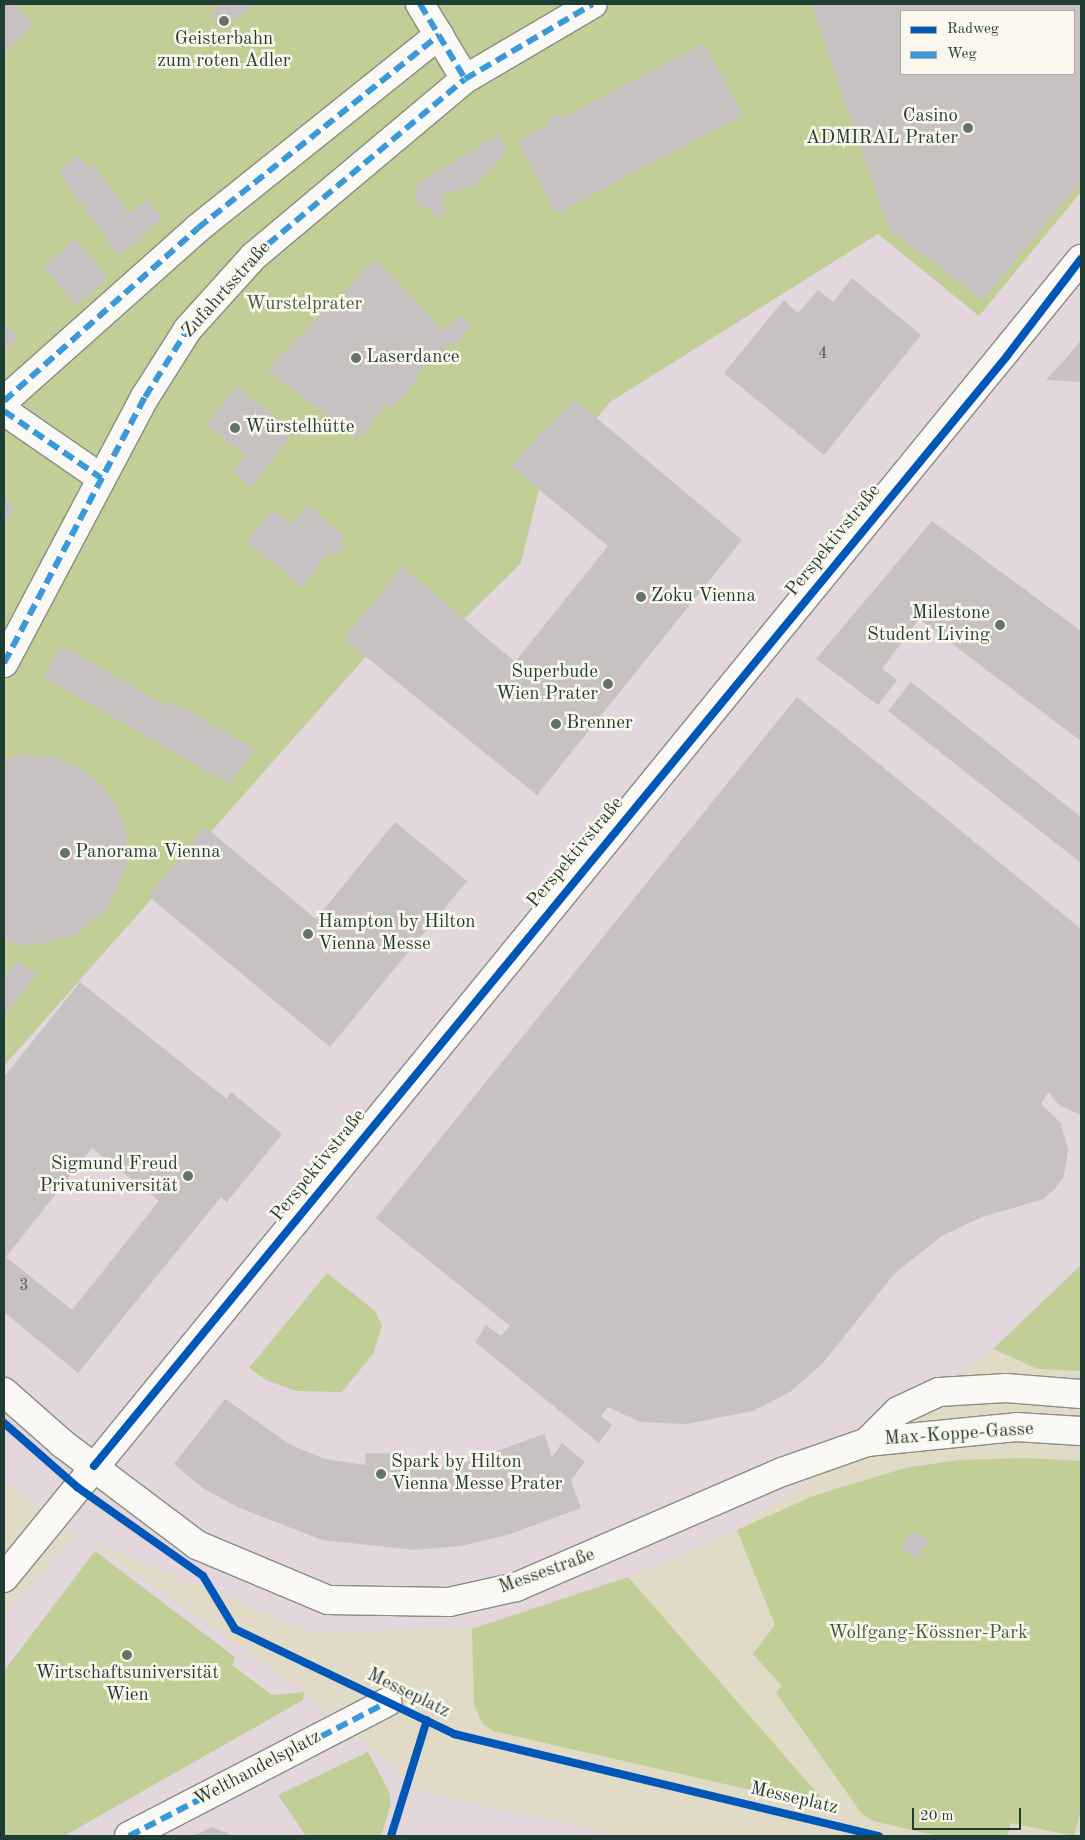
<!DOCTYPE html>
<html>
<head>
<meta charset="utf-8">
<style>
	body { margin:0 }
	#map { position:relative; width:1085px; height:1840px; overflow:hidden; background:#e0dac6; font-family:"Old Standard TT",serif }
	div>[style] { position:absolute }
	.built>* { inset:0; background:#e3d6dd }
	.green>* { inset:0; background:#c1cf96 }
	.building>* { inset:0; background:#c8c1c2 }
	.roads { filter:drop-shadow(1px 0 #8b8d81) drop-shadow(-1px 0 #8b8d81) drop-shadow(0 1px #8b8d81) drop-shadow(0 -1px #8b8d81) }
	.pedestrian>* { height:28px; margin:-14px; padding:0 14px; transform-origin:14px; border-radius:14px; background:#faf9f6 }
	.minor>* { height:28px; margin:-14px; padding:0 14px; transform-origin:14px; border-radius:14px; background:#faf9f6 }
	.quiet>* { height:6px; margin-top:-3px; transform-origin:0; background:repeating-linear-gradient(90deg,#3a99d8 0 12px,transparent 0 18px) }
	.cycleway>* { height:8px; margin:-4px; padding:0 4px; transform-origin:4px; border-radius:4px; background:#0057b8 }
	.dots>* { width:14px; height:14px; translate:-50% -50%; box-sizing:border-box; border:2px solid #fbf7ec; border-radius:50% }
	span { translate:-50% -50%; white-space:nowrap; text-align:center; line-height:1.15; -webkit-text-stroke:5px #fbf7ec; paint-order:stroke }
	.number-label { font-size:16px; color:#495e58 }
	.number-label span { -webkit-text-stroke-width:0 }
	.poi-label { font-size:19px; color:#1f3d34 }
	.right { translate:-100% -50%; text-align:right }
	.left { translate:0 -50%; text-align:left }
	.street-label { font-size:19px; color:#1f3d34 }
	.park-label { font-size:19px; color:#415f42 }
	.frame { position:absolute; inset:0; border:5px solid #1f3d34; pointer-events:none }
	.legend { position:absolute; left:900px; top:10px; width:175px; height:65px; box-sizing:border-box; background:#fbf7ec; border:1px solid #a3ada2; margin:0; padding:6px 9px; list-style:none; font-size:15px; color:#1f3d34 }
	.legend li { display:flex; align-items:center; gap:10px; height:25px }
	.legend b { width:25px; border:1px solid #a3ada2 }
	.scale { position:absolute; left:912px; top:1808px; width:109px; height:22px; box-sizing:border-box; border:2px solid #1f3d34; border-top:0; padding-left:6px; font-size:15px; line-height:18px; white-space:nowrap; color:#1f3d34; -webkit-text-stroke:4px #fbf7ec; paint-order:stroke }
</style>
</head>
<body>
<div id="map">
	<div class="built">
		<i style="clip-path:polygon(evenodd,4px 4px,1081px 4px,1081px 1265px,993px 1349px,737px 1530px,628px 1577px,510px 1618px,475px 1627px,314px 1633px,79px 1535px,304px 1692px,415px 1786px,405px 1836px,4px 1836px,4px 1617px,76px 1534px,4px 1479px,4px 4px,901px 11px,1074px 11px,1074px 74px,901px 74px,901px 11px)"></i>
		<i style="clip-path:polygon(415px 1790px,615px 1836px,406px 1836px)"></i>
	</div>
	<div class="green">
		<i style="clip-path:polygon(evenodd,4px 4px,1081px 4px,1081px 192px,979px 316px,878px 234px,610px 402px,539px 490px,521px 563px,448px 635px,391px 628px,4px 1066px,4px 4px,901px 11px,1074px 11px,1074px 74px,901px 74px,901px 11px)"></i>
		<i style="clip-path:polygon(1081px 1265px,1081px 1371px,1038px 1369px,993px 1349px)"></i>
		<i style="clip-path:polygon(327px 1273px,375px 1311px,382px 1326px,373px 1354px,342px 1392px,296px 1391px,266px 1380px,249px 1368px)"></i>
		<i style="clip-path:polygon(1026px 1458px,1081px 1461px,1081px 1810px,1074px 1836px,1011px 1823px,1007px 1836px,937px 1836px,874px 1821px,862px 1814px,776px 1693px,782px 1686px,753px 1654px,775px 1625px,737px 1530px,813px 1496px,905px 1468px,958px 1460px)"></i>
		<i style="clip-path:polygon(95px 1551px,235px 1657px,232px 1665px,272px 1695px,304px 1692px,303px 1700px,64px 1836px,4px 1836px,4px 1671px)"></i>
		<i style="clip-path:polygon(628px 1577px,825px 1802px,825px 1807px,493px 1731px,483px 1724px,474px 1705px,472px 1629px)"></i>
		<i style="clip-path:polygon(368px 1752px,389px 1791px,391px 1804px,381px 1836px,306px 1836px,278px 1795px)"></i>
	</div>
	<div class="building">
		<i style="clip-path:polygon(4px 4px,14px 4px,34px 25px,4px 54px)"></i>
		<i style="clip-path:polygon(222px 4px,255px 4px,221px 30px,210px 13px)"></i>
		<i style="clip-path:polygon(evenodd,811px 4px,1081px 4px,1081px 182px,983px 300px,889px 230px,811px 4px,901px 11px,1074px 11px,1074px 74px,901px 74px,901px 11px)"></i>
		<i style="clip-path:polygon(704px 43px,743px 115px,556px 214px,518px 141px,550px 124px,548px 119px,560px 113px,562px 118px)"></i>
		<i style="clip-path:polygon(498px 135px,506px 149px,503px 156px,474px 187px,445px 193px,442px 202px,447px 212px,437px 219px,431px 210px,418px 206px,415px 191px,419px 182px)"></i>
		<i style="clip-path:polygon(79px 154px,88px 167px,93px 163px,127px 210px,124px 217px,148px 199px,162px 219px,119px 256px,58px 172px)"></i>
		<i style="clip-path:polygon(74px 239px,108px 277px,76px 305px,43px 267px)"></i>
		<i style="clip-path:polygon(376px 259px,443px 330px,461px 314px,471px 327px,454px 346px,451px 343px,415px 375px,419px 379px,391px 409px,385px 405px,357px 440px,267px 370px)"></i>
		<i style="clip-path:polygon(852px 278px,921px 335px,824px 455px,724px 373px,784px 300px,798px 313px,818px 290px,833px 302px)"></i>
		<i style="clip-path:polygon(4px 322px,19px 338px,4px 352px)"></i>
		<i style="clip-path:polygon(1081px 340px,1081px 382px,1046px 380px,1067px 357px)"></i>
		<i style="clip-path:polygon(236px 386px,294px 431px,251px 486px,232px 472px,245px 455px,206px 426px)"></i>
		<i style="clip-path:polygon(574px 399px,742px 540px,537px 795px,344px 639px,402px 566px,515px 662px,608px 546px,510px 466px)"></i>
		<i style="clip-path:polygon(4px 493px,14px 510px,4px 525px)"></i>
		<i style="clip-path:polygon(307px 505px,344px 536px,340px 541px,345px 545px,335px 556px,330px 552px,302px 587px,247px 541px,273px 509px,291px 524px)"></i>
		<i style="clip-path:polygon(932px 521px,1081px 631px,1081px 741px,919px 619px,882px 669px,897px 680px,878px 705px,816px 659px)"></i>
		<i style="clip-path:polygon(61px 645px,167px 707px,171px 701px,255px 750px,229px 784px,43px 677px)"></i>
		<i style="clip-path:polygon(911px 682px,1081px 817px,1081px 863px,888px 711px)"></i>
		<i style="clip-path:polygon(797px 697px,1081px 929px,1081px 1115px,1059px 1105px,1048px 1092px,1041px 1104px,1061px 1123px,1068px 1150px,1064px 1176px,1055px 1189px,1043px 1199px,982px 1217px,942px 1236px,895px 1273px,823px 1363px,790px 1392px,753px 1411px,686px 1424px,640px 1422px,608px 1407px,601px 1416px,612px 1425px,599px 1443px,475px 1342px,486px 1325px,501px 1336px,510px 1326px,376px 1218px)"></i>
		<i style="clip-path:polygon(22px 755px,51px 756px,79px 767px,102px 785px,119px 810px,127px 839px,126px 868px,108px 908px,74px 936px,31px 946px,4px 941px,4px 760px)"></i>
		<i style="clip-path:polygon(395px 822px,467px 881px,330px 1047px,148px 896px,205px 827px,316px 919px)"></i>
		<i style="clip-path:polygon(19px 961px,37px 975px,4px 1016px,4px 976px)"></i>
		<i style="clip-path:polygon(evenodd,80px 982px,227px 1099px,231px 1092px,282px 1134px,227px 1202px,221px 1197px,78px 1373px,4px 1312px,4px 1077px,80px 982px,92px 1148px,159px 1201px,72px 1310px,6px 1257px,92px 1148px)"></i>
		<i style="clip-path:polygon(225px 1399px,289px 1444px,325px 1459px,365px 1465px,366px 1453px,397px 1454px,396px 1468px,455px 1466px,544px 1434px,552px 1457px,562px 1443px,585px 1462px,571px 1480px,581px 1508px,507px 1535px,461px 1546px,415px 1550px,322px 1540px,240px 1508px,204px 1489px,174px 1464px)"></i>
		<i style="clip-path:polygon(912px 1530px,929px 1540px,918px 1559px,901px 1549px)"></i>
		<i style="clip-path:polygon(212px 1827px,234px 1836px,192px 1836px)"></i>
	</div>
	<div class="roads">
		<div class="pedestrian">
			<i style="left:420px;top:4px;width:87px;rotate:59deg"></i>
			<i style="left:4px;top:401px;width:260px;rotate:-41.7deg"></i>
			<i style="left:198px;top:228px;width:309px;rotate:-38.7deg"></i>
			<i style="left:4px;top:411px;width:118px;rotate:34.6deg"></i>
			<i style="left:4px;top:663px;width:301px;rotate:-62.1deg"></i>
			<i style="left:145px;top:397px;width:80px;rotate:-57.7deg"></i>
			<i style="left:188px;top:329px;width:98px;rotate:-47.9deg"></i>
			<i style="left:254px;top:256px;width:275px;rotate:-40deg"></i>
			<i style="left:465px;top:79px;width:148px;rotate:-30.4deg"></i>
			<i style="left:129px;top:1836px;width:291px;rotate:-27.4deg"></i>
		</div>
		<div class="minor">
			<i style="left:4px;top:1392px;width:79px;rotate:41.4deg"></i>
			<i style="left:63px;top:1444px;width:168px;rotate:37deg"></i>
			<i style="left:197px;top:1545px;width:142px;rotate:22.8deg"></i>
			<i style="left:328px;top:1600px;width:121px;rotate:0.9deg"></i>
			<i style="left:449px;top:1602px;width:69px;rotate:-12.6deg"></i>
			<i style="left:516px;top:1587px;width:290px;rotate:-23.4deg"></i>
			<i style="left:782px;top:1472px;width:90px;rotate:-19.4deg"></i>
			<i style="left:867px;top:1442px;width:44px;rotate:-45deg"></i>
			<i style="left:898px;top:1411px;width:45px;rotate:-24.9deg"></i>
			<i style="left:939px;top:1392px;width:67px;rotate:-3.4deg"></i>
			<i style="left:1006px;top:1388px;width:75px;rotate:4.6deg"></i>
			<i style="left:867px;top:1442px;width:150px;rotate:-5.7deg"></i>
			<i style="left:1016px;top:1427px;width:65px;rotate:3.5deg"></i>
			<i style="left:4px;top:1578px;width:1703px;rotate:-50.77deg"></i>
		</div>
	</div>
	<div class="quiet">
		<i style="left:420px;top:4px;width:87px;rotate:59deg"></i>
		<i style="left:4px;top:401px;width:260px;rotate:-41.7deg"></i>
		<i style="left:198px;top:228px;width:309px;rotate:-38.7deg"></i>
		<i style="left:4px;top:411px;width:118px;rotate:34.6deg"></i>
		<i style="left:4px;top:663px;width:301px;rotate:-62.1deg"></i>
		<i style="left:145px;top:397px;width:80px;rotate:-57.7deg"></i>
		<i style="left:188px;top:329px;width:98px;rotate:-47.9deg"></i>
		<i style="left:254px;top:256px;width:275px;rotate:-40deg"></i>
		<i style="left:465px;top:79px;width:148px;rotate:-30.4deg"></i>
		<i style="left:129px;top:1836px;width:291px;rotate:-27.4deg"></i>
	</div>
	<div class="cycleway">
		<i style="left:4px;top:1423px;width:97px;rotate:41.2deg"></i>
		<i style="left:77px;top:1487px;width:154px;rotate:35.2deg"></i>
		<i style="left:203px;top:1576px;width:62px;rotate:58.9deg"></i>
		<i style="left:235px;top:1629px;width:243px;rotate:25.6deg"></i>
		<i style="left:454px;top:1734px;width:437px;rotate:13.5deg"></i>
		<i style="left:94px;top:1466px;width:1437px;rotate:-50.56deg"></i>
		<i style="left:1007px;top:356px;width:122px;rotate:-52.7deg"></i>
		<i style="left:391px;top:1836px;width:121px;rotate:-72.8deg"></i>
	</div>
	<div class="dots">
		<i style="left:224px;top:21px;background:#637467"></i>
		<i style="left:968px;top:128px;background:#637467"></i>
		<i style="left:356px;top:358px;background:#637467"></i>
		<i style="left:235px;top:428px;background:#637467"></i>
		<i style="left:641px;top:597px;background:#637467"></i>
		<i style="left:1000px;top:625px;background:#637467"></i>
		<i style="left:608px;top:684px;background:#637467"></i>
		<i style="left:556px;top:724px;background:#637467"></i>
		<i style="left:65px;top:853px;background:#637467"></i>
		<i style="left:308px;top:934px;background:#637467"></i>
		<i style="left:188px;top:1176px;background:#637467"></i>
		<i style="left:381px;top:1474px;background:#637467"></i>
		<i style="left:127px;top:1655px;background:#637467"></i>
	</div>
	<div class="number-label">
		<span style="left:823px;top:354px">4</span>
		<span style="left:24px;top:1286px">3</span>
	</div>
	<div class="poi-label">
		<span style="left:224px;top:51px">Geisterbahn<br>zum roten Adler</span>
		<span class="right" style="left:958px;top:128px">Casino<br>ADMIRAL Prater</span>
		<span class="left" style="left:366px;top:358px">Laserdance</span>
		<span class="left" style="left:245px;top:428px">Würstelhütte</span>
		<span class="left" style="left:651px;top:597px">Zoku Vienna</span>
		<span class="right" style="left:990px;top:625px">Milestone<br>Student Living</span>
		<span class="right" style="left:598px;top:684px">Superbude<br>Wien Prater</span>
		<span class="left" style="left:566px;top:724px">Brenner</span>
		<span class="left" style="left:75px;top:853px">Panorama Vienna</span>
		<span class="left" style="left:318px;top:934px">Hampton by Hilton<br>Vienna Messe</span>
		<span class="right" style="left:178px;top:1176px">Sigmund Freud<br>Privatuniversität</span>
		<span class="left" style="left:391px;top:1474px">Spark by Hilton<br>Vienna Messe Prater</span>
		<span style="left:127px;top:1685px">Wirtschaftsuniversität<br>Wien</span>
	</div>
	<div class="street-label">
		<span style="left:227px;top:290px;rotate:-48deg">Zufahrtsstraße</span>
		<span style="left:834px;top:541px;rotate:-51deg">Perspektivstraße</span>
		<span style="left:576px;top:853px;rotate:-50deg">Perspektivstraße</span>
		<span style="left:319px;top:1166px;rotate:-51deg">Perspektivstraße</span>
		<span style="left:959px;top:1435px;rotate:-4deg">Max-Koppe-Gasse</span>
		<span style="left:547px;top:1572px;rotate:-20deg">Messestraße</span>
		<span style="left:408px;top:1694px;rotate:26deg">Messeplatz</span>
		<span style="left:258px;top:1769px;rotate:-28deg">Welthandelsplatz</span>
		<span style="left:794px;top:1799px;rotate:13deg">Messeplatz</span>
	</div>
	<div class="park-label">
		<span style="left:304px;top:305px">Wurstelprater</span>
		<span style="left:928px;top:1634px">Wolfgang-Kössner-Park</span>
	</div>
	<div class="frame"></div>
	<ul class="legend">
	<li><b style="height:6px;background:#0057b8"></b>Radweg</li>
	<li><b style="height:6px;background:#3a99d8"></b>Weg</li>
	</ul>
	<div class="scale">20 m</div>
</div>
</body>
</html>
